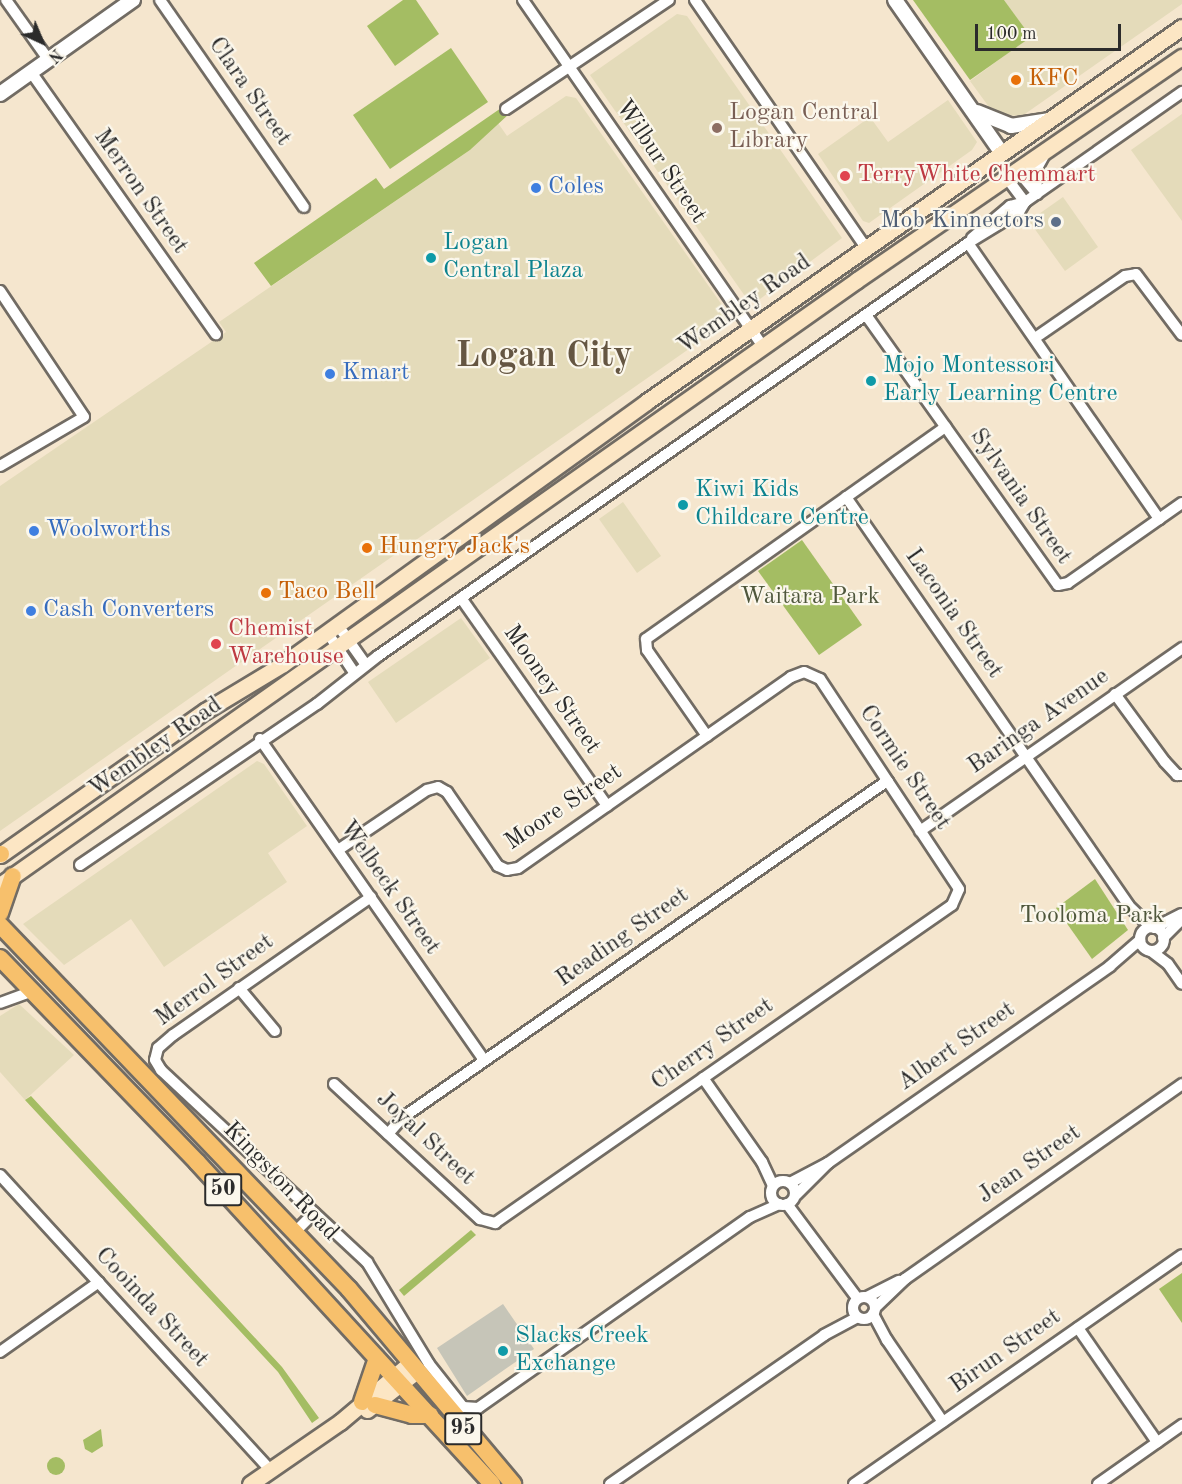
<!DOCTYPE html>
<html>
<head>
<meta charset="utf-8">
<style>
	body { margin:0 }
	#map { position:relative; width:1182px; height:1484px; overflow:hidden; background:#f5e6ce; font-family:"Old Standard TT",serif }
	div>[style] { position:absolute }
	.built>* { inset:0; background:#e4dbba }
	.industrial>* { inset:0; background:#c6c5b8 }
	.green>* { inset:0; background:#a4bd63 }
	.round { border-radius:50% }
	.roads { filter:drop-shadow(2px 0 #726c64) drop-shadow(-2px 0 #726c64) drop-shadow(0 2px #726c64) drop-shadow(0 -2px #726c64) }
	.minor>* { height:10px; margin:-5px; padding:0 5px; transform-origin:5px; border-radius:5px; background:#fff }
	.minor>.ring { margin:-5px; padding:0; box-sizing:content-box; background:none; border:10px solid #fff; border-radius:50% }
	.tertiary>* { height:14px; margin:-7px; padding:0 7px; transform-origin:7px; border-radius:7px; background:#fff }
	.secondary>* { height:15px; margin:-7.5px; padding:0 7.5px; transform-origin:7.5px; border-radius:7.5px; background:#fce6c4 }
	.primary>* { height:16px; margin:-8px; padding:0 8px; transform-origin:8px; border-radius:8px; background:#f7c06c }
	.dots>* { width:16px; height:16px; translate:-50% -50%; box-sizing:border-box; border:3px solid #fbf7ec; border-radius:50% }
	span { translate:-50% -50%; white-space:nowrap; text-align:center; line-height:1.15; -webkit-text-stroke:4.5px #fbf7ec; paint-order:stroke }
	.shield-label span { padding:2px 4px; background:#fbf7ec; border:2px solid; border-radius:4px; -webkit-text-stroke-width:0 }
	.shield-label { font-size:22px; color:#2b2b2b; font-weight:700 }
	.food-label { font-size:24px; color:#c56008 }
	.left { translate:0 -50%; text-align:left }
	.street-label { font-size:24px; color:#2b2b2b }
	.education-label { font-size:24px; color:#785e54 }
	.health-label { font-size:24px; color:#be3a42 }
	.shop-label { font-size:24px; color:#366cbe }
	.service-label { font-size:24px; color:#4e5e75 }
	.right { translate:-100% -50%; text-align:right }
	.culture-label { font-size:24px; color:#0d838f }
	.park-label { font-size:24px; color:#4f573c }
	.town-label { font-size:36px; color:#655642; font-weight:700 }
	.north { position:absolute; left:12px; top:12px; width:60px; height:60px; -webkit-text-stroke:4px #fbf7ec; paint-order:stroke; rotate:136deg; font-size:16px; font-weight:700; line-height:24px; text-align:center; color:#2b2b2b }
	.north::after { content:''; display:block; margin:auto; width:21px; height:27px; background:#2b2b2b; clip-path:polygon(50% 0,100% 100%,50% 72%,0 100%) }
	.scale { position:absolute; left:975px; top:24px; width:146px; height:27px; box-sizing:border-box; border:3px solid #2b2b2b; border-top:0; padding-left:8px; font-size:18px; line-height:21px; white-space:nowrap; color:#2b2b2b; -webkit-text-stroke:4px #fbf7ec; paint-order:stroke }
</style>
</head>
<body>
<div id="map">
	<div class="built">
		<i style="clip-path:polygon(1004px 0,1182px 0,1182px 4px,1022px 116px,1002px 115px,989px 107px,970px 81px,1030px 37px)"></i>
		<i style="clip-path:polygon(677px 14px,687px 16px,842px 238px,756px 302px,747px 299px,590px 75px)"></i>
		<i style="clip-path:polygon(566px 96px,576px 98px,727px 312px,726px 323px,0 831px,0 486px,226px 332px,219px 322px,470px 150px,498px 123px,507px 136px)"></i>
		<i style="clip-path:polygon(948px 100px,977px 142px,972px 150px,869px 223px,863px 221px,818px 154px,870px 117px,888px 142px)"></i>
		<i style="clip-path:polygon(1182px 114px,1182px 221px,1131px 150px)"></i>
		<i style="clip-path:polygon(1063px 197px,1098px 247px,1065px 271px,1029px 221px)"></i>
		<i style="clip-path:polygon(623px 502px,661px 556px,637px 573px,599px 519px)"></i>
		<i style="clip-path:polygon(461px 618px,490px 658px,396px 723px,368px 682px)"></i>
		<i style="clip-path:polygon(257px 761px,264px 764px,307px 826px,268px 853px,287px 882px,164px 967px,131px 919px,64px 965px,23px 924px)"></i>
		<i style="clip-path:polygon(19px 1004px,74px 1055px,25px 1100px,0 1072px,0 1016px)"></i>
	</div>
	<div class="industrial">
		<i style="clip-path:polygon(503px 1304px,534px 1349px,467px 1396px,437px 1348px)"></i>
	</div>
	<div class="green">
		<i style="clip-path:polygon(403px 0,416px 0,439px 34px,395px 66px,367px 26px)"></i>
		<i style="clip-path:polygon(913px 0,1004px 0,1031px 37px,970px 80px)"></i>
		<i style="clip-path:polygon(451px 48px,488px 102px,390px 169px,353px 115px)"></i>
		<i style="clip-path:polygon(504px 106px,509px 114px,470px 150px,271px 286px,254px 263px,376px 178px,384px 189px)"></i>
		<i style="clip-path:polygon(802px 540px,862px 625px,819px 655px,758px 571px)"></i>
		<i style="clip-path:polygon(1095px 879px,1128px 930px,1092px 959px,1056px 908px)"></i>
		<i style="clip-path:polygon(31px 1096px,282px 1367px,319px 1418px,312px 1423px,278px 1372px,25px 1100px)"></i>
		<i style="clip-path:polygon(471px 1230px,476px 1235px,404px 1296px,399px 1290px)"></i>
		<i style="clip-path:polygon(1182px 1273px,1182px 1323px,1159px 1289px)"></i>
		<i style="clip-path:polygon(101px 1429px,103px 1446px,92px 1453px,85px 1449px,83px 1440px)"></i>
		<i class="round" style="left:47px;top:1457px;width:18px;height:18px"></i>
	</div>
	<div class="roads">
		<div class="minor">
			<i style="left:6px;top:0;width:72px;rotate:54.6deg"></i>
			<i style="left:160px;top:0;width:252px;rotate:55.2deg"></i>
			<i style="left:523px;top:0;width:422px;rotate:55.3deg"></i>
			<i style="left:695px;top:0;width:301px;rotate:55.4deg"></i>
			<i style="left:31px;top:72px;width:321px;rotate:54.8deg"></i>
			<i style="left:506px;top:109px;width:196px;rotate:-33.8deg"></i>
			<i style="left:1017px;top:170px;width:31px;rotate:50deg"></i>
			<i style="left:1006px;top:177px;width:31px;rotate:53deg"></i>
			<i style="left:1037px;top:194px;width:24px;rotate:-92deg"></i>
			<i style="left:1036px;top:170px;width:21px;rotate:-61deg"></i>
			<i style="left:972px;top:238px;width:50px;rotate:-40.1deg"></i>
			<i style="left:1010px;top:206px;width:16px;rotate:-15deg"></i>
			<i style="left:1025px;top:202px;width:192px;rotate:-35deg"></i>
			<i style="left:968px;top:243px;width:336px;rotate:55.3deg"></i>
			<i style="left:0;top:291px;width:151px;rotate:56.3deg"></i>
			<i style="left:84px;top:417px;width:97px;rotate:149.7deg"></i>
			<i style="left:866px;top:315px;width:331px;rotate:54.6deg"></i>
			<i style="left:1058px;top:585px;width:10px;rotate:-11deg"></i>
			<i style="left:1068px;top:583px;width:139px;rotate:-35.1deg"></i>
			<i style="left:1035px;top:338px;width:109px;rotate:-34.6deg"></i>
			<i style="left:1125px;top:276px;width:11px;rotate:-10deg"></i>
			<i style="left:1136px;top:274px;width:76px;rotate:53deg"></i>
			<i style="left:846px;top:497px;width:496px;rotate:55.3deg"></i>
			<i style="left:1128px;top:905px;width:32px;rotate:44deg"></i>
			<i style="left:461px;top:598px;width:254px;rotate:54.9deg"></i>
			<i style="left:337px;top:624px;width:50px;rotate:54.7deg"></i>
			<i style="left:327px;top:632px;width:50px;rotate:56.3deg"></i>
			<i style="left:1115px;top:694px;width:84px;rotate:53.7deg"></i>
			<i style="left:1165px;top:762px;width:18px;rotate:47deg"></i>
			<i style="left:1177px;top:775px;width:5px"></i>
			<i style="left:707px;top:736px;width:105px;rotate:-124.9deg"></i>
			<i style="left:647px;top:650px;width:11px;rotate:-95deg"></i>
			<i style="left:646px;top:639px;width:367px;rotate:-35.3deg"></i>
			<i style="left:260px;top:739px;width:391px;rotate:55.1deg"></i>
			<i style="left:920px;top:831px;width:320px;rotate:-34.9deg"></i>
			<i style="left:80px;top:865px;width:287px;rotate:-34.2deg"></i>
			<i style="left:317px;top:704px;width:78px;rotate:-38.2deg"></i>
			<i style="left:378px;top:656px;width:720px;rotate:-34.99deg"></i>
			<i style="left:968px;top:243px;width:60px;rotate:-31.3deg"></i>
			<i style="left:1019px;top:212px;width:12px;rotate:-59deg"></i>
			<i style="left:371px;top:897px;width:241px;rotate:145.1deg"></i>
			<i style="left:173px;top:1035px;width:20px;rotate:139deg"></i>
			<i style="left:158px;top:1048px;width:12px;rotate:104deg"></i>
			<i style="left:155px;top:1060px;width:12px;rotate:59deg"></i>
			<i style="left:161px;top:1070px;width:282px;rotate:43deg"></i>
			<i style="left:367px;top:1262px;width:119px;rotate:58.7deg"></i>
			<i style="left:429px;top:1364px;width:55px;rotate:51.7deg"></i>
			<i style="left:463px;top:1407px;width:15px;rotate:4deg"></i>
			<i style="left:478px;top:1408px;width:332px;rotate:-35.1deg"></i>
			<i style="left:750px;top:1217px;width:32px;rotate:-24deg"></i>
			<i class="ring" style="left:1140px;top:927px;width:14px;height:14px"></i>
			<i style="left:1154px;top:928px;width:31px;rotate:-27deg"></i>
			<i style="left:1163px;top:938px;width:27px;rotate:-45deg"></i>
			<i style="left:1151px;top:951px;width:21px;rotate:37deg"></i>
			<i style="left:1168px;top:964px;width:24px;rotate:55deg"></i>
			<i style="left:239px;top:988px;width:56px;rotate:50.1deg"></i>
			<i style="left:0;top:1003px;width:33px;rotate:-20deg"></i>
			<i style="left:703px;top:1078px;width:103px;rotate:54.9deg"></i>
			<i style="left:762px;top:1162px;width:26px;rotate:65deg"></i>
			<i style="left:334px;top:1084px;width:199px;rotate:42.8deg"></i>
			<i style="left:480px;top:1219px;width:16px;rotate:15deg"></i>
			<i style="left:495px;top:1223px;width:557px;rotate:-34.83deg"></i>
			<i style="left:952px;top:905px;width:17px;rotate:-66deg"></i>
			<i style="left:959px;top:889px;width:252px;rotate:-123.5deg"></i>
			<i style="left:820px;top:679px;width:17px;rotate:-156deg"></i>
			<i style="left:804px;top:672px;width:14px;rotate:159deg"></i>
			<i style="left:791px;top:677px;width:333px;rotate:145deg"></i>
			<i style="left:518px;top:868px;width:11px;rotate:170deg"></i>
			<i style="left:507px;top:870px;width:10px;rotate:-156deg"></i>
			<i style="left:498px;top:866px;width:90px;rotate:-124.6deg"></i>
			<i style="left:447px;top:792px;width:10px;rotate:-151deg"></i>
			<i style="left:438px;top:787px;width:11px;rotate:165deg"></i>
			<i style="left:427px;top:790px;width:107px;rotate:146deg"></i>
			<i style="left:388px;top:1134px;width:21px;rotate:-49deg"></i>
			<i style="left:402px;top:1118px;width:591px;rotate:-34.79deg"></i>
			<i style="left:0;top:1175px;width:400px;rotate:47.5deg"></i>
			<i class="ring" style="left:771px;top:1181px;width:14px;height:14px"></i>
			<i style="left:790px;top:1183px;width:43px;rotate:-27.8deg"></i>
			<i style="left:796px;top:1195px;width:45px;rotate:-45deg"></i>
			<i style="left:828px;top:1163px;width:344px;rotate:-34.9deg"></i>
			<i style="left:1110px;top:966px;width:40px;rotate:-41deg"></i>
			<i style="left:787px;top:1204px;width:117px;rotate:53.3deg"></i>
			<i style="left:295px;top:1232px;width:27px;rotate:-45deg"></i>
			<i class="ring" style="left:853px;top:1297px;width:12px;height:12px"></i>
			<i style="left:867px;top:1297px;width:36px;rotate:-27deg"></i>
			<i style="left:875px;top:1308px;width:42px;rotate:-44deg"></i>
			<i style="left:905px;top:1279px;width:339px;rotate:-35.1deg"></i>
			<i style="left:873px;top:1314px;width:30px;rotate:62deg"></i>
			<i style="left:887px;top:1340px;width:99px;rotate:55.7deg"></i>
			<i style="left:1078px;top:1328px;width:139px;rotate:55.3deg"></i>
			<i style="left:0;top:1352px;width:121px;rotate:-35.3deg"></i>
			<i style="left:610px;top:1484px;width:261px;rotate:-34.8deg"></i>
			<i style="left:824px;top:1335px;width:38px;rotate:-28deg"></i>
			<i style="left:854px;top:1484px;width:400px;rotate:-34.9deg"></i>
			<i style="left:1098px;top:1484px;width:103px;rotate:-35.1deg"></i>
		</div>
		<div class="tertiary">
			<i style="left:895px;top:0;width:185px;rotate:55.1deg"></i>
			<i style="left:0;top:94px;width:163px;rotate:-35.3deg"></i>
			<i style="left:977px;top:112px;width:37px;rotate:22deg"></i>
			<i style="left:1011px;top:126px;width:36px;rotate:-9deg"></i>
		</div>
		<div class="secondary">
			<i style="left:0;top:855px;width:251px;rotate:-35.1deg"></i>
			<i style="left:205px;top:711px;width:91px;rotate:-31.1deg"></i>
			<i style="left:283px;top:664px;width:448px;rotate:-35.8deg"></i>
			<i style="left:646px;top:402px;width:654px;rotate:-34.98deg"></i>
			<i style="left:0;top:885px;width:1049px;rotate:-35.22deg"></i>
			<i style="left:857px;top:280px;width:394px;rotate:-34.5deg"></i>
			<i style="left:367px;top:1410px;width:63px;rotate:-38deg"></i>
			<i style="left:250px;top:1484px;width:109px;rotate:-34.6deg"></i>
			<i style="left:340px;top:1422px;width:92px;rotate:-40.1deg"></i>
		</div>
		<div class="primary">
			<i style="left:0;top:854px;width:1px"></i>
			<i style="left:0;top:913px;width:39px;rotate:-71deg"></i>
			<i style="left:0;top:925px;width:504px;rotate:46.21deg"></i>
			<i style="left:349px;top:1289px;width:255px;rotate:49.9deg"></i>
			<i style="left:0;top:958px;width:284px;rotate:46deg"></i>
			<i style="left:197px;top:1162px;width:437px;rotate:47.5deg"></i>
			<i style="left:362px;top:1402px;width:46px;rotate:-71.2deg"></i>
			<i style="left:375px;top:1405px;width:38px;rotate:15deg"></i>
			<i style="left:412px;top:1415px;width:18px"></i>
		</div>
	</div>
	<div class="dots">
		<i style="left:1016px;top:80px;background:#e8710a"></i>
		<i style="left:717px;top:128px;background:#8d6e63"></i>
		<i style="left:845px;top:176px;background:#e0444e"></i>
		<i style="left:536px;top:188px;background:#3f7fe0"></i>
		<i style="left:1056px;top:222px;background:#5c6f8a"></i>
		<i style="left:431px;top:258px;background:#0f9aa8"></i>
		<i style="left:330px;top:374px;background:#3f7fe0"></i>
		<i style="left:871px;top:381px;background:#0f9aa8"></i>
		<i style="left:683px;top:505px;background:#0f9aa8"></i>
		<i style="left:34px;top:531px;background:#3f7fe0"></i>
		<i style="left:367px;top:548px;background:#e8710a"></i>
		<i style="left:266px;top:593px;background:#e8710a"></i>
		<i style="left:31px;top:611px;background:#3f7fe0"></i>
		<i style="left:216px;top:644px;background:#e0444e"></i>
		<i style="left:503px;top:1351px;background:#0f9aa8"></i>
	</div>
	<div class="shield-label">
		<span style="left:223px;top:1190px">50</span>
		<span style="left:463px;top:1429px">95</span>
	</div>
	<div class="food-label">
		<span class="left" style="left:1028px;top:80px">KFC</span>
		<span class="left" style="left:379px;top:548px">Hungry Jack's</span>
		<span class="left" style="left:278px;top:593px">Taco Bell</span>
	</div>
	<div class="street-label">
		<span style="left:249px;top:92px;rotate:55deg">Clara Street</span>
		<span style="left:660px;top:162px;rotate:56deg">Wilbur Street</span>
		<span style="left:140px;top:192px;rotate:55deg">Merron Street</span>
		<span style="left:745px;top:305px;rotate:-35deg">Wembley Road</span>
		<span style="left:1020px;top:497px;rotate:55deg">Sylvania Street</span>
		<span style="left:953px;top:614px;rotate:55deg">Laconia Street</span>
		<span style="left:551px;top:690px;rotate:55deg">Mooney Street</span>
		<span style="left:1039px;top:722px;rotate:-35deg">Baringa Avenue</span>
		<span style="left:156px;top:748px;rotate:-35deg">Wembley Road</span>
		<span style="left:904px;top:768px;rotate:56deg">Cormie Street</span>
		<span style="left:564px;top:808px;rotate:-34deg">Moore Street</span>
		<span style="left:389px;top:888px;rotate:55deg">Welbeck Street</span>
		<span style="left:623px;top:938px;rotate:-35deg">Reading Street</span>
		<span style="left:215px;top:981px;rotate:-36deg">Merrol Street</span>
		<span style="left:713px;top:1045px;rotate:-35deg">Cherry Street</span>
		<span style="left:957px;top:1047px;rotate:-35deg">Albert Street</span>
		<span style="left:425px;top:1139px;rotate:43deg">Joyal Street</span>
		<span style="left:1030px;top:1165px;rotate:-35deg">Jean Street</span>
		<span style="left:280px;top:1182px;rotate:46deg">Kingston Road</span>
		<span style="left:151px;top:1308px;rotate:47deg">Cooinda Street</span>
		<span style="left:1006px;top:1352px;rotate:-35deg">Birun Street</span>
	</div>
	<div class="education-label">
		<span class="left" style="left:729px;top:128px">Logan Central<br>Library</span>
	</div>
	<div class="health-label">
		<span class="left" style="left:857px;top:176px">TerryWhite Chemmart</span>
		<span class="left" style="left:228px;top:644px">Chemist<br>Warehouse</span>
	</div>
	<div class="shop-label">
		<span class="left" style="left:548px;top:188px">Coles</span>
		<span class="left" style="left:342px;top:374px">Kmart</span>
		<span class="left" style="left:46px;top:531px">Woolworths</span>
		<span class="left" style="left:43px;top:611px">Cash Converters</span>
	</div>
	<div class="service-label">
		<span class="right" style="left:1044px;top:222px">Mob Kinnectors</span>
	</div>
	<div class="culture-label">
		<span class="left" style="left:443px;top:258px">Logan<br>Central Plaza</span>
		<span class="left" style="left:883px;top:381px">Mojo Montessori<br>Early Learning Centre</span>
		<span class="left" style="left:695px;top:505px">Kiwi Kids<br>Childcare Centre</span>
		<span class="left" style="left:515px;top:1351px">Slacks Creek<br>Exchange</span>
	</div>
	<div class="park-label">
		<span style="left:810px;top:598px">Waitara Park</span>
		<span style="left:1092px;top:917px">Tooloma Park</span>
	</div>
	<div class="town-label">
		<span style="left:544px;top:358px">Logan City</span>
	</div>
	<div class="north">N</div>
	<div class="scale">100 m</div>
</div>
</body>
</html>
